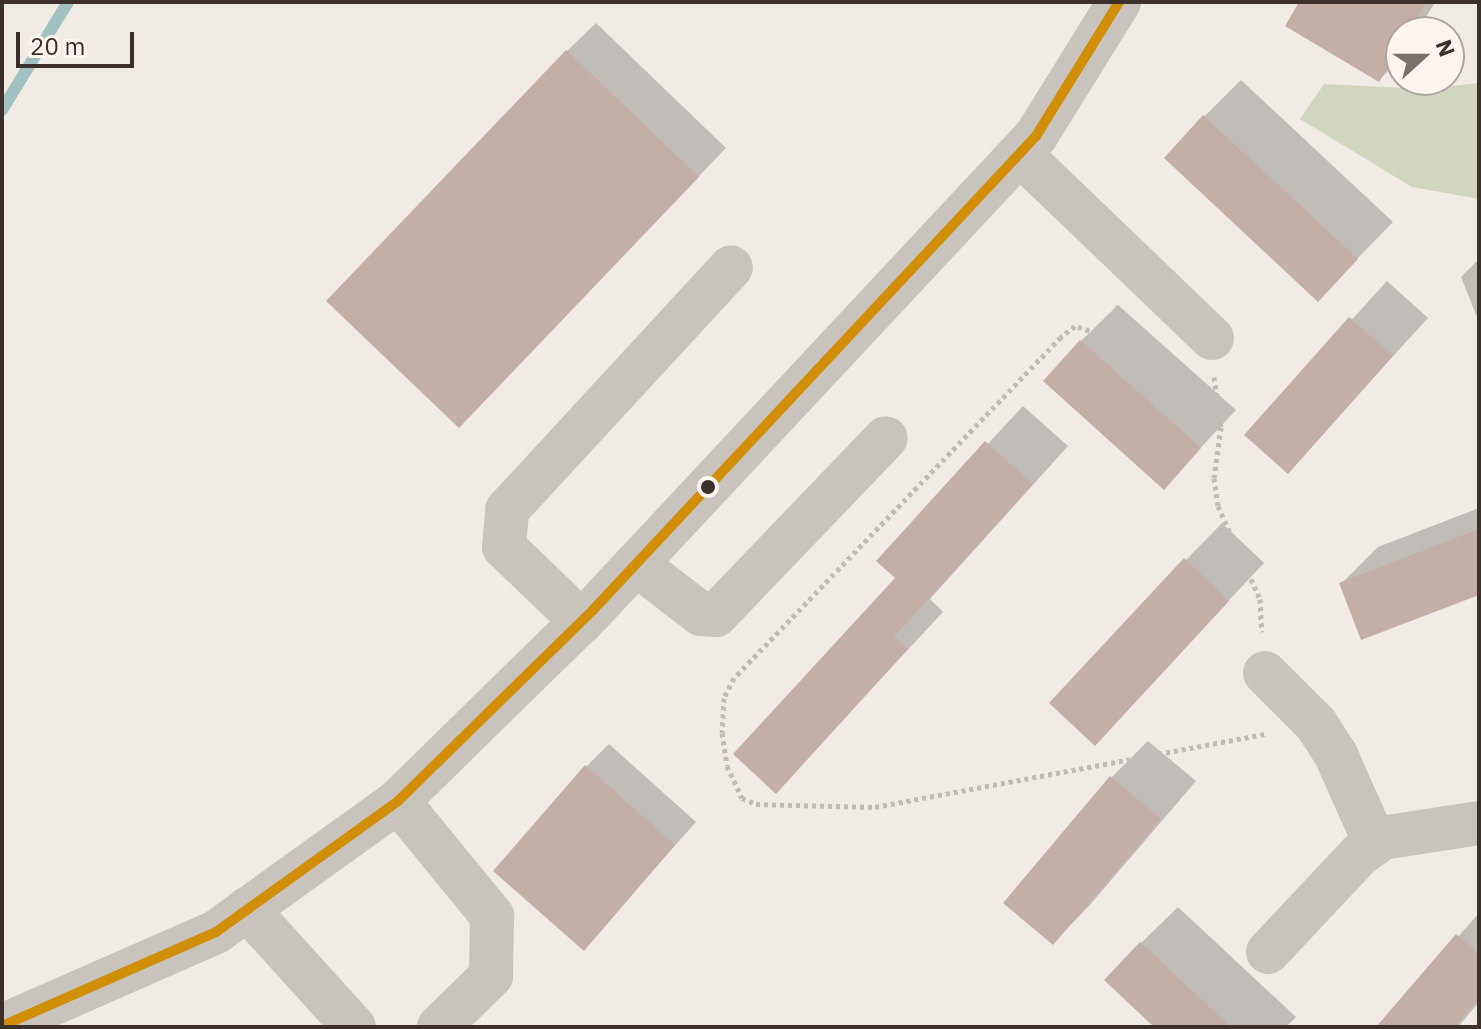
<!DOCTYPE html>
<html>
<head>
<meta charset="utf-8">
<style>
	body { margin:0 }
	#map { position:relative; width:1481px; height:1029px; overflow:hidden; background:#f0ebe5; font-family:"IBM Plex Sans",sans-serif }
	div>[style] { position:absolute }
	.green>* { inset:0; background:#d1d6bf }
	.shadow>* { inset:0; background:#0003 }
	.stream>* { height:12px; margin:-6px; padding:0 6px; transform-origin:6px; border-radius:6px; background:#a1c2c1 }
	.building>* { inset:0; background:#c3afa7 }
	.path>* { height:5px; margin-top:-2.5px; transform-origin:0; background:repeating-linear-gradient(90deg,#c2bbb6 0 4px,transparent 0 8px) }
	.minor>* { height:44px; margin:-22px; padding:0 22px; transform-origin:22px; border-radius:22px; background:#c9c3be }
	.bus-1>* { height:10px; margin:-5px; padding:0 5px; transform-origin:5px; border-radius:5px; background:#d18e09 }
	.dots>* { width:22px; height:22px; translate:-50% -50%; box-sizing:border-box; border:4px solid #fbf5ee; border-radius:50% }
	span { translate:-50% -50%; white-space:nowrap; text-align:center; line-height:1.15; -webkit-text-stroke:6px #fbf5ee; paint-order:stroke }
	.frame { position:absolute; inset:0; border:4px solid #3b302b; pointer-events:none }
	.north { position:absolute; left:1385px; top:16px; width:80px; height:80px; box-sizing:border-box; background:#fbf5ee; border:2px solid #aea6a0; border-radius:50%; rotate:69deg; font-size:22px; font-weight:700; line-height:32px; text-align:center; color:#3b302b }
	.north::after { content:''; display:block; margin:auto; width:28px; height:36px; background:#7a716c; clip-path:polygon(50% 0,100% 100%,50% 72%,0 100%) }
	.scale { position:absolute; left:16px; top:32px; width:118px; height:36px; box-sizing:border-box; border:4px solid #3b302b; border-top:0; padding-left:10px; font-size:24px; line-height:28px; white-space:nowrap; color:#3b302b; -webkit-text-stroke:6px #fbf5ee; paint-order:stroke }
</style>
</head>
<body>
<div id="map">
	<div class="green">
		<i style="clip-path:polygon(1479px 83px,1479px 199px,1412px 187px,1300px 119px,1324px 84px,1425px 89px)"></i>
	</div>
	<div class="shadow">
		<i style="clip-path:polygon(1301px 2px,1435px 2px,1417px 32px,1401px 32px,1401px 58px,1379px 80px)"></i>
		<i style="clip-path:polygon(596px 23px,726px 148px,487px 397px,567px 51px)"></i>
		<i style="clip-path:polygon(1241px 80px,1393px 222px,1318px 299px,1204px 117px)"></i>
		<i style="clip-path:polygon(1479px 259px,1479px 322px,1461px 277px)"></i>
		<i style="clip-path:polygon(1387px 281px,1428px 318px,1288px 471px,1247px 435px)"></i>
		<i style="clip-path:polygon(1118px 305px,1236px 410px,1164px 487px,1081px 341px)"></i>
		<i style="clip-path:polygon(1023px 406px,1068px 446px,930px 599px,943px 612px,776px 791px,898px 578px,879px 561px)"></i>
		<i style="clip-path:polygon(1479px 508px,1479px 593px,1341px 584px,1378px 547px)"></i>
		<i style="clip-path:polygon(1222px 523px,1264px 563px,1095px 743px,1186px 560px)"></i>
		<i style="clip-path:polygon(1148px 741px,1196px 781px,1089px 906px,1053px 943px,1006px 902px,1112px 777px)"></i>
		<i style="clip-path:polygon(609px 744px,696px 822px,584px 948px,586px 767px)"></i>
		<i style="clip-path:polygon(1178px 907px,1296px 1017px,1286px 1027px,1157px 1027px,1141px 943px)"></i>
		<i style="clip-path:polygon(1479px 913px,1479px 1002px,1458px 1027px,1379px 1027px)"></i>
	</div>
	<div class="stream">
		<i style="left:2px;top:110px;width:127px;rotate:-58.6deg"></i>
	</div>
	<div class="building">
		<i style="clip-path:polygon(1299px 2px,1427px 2px,1409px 32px,1401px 32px,1401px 46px,1379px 82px,1285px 26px)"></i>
		<i style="clip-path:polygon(566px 50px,699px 177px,459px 428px,326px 301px)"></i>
		<i style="clip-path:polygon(1203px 115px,1358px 259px,1318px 302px,1164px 158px)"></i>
		<i style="clip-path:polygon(1349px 317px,1393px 356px,1288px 474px,1244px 435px)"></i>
		<i style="clip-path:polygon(1080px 340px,1201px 448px,1164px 490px,1043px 381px)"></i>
		<i style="clip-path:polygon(985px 441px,1033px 484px,894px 637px,908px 649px,776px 794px,733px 754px,895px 578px,876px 561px)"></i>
		<i style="clip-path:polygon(1479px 529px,1479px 595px,1361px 640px,1339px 583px)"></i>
		<i style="clip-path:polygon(1184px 558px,1229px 601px,1095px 746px,1049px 703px)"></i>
		<i style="clip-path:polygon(585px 765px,675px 845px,584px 951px,493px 871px)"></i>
		<i style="clip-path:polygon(1110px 776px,1161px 819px,1053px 945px,1003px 903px)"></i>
		<i style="clip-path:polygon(1456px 934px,1479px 954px,1479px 998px,1455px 1027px,1376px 1027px)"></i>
		<i style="clip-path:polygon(1140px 942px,1231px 1027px,1154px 1027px,1104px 980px)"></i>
	</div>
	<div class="path">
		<i style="left:1119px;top:306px;width:35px;rotate:129deg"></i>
		<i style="left:1097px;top:333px;width:23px;rotate:-162deg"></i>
		<i style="left:1075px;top:326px;width:18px;rotate:142deg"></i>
		<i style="left:1061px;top:337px;width:472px;rotate:133.8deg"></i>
		<i style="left:734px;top:678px;width:22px;rotate:117deg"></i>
		<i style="left:724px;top:698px;width:35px;rotate:93deg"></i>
		<i style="left:722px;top:733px;width:33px;rotate:81deg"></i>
		<i style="left:727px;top:766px;width:35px;rotate:65deg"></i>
		<i style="left:742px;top:798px;width:15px;rotate:23deg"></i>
		<i style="left:756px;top:804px;width:119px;rotate:1.4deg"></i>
		<i style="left:875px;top:807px;width:398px;rotate:-10.6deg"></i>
		<i style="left:1214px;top:377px;width:50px;rotate:82deg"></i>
		<i style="left:1221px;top:427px;width:51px;rotate:97.8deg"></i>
		<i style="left:1214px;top:478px;width:28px;rotate:82deg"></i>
		<i style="left:1218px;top:506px;width:102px;rotate:65.7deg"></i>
		<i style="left:1260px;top:599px;width:33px;rotate:87deg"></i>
	</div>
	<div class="minor">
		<i style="left:1020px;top:154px;width:266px;rotate:43.8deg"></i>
		<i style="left:636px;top:564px;width:82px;rotate:37.6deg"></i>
		<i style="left:701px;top:614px;width:15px;rotate:4deg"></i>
		<i style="left:716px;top:615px;width:245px;rotate:-46.2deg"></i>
		<i style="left:582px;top:622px;width:108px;rotate:-136.1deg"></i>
		<i style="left:504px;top:547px;width:37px;rotate:-85deg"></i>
		<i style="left:507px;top:510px;width:330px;rotate:-47.3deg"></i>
		<i style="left:1265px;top:673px;width:72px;rotate:45deg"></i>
		<i style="left:1316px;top:724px;width:37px;rotate:57deg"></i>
		<i style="left:1336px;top:755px;width:96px;rotate:66.1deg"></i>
		<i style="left:398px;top:801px;width:149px;rotate:50.7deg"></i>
		<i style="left:492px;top:916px;width:60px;rotate:91deg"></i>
		<i style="left:491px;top:976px;width:73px;rotate:135.6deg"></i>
		<i style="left:247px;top:909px;width:159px;rotate:47.8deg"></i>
		<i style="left:1268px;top:952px;width:133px;rotate:-46.8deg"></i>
		<i style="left:1359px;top:855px;width:29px;rotate:-36deg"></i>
		<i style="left:1382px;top:838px;width:98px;rotate:-8.8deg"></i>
		<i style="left:2px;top:1026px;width:234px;rotate:-23.7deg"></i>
		<i style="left:216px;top:932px;width:224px;rotate:-35.7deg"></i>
		<i style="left:398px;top:801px;width:273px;rotate:-44.4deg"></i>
		<i style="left:593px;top:610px;width:649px;rotate:-46.94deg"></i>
		<i style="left:1036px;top:136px;width:158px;rotate:-58.2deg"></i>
	</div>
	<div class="bus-1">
		<i style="left:2px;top:1026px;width:234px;rotate:-23.7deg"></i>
		<i style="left:216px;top:932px;width:224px;rotate:-35.7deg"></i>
		<i style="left:398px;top:801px;width:273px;rotate:-44.4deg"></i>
		<i style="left:593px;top:610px;width:649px;rotate:-46.94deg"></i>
		<i style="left:1036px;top:136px;width:158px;rotate:-58.2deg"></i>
	</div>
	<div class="dots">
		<i style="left:708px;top:487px;background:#3b302b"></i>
	</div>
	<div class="frame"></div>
	<div class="north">N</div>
	<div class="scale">20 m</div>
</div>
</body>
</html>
